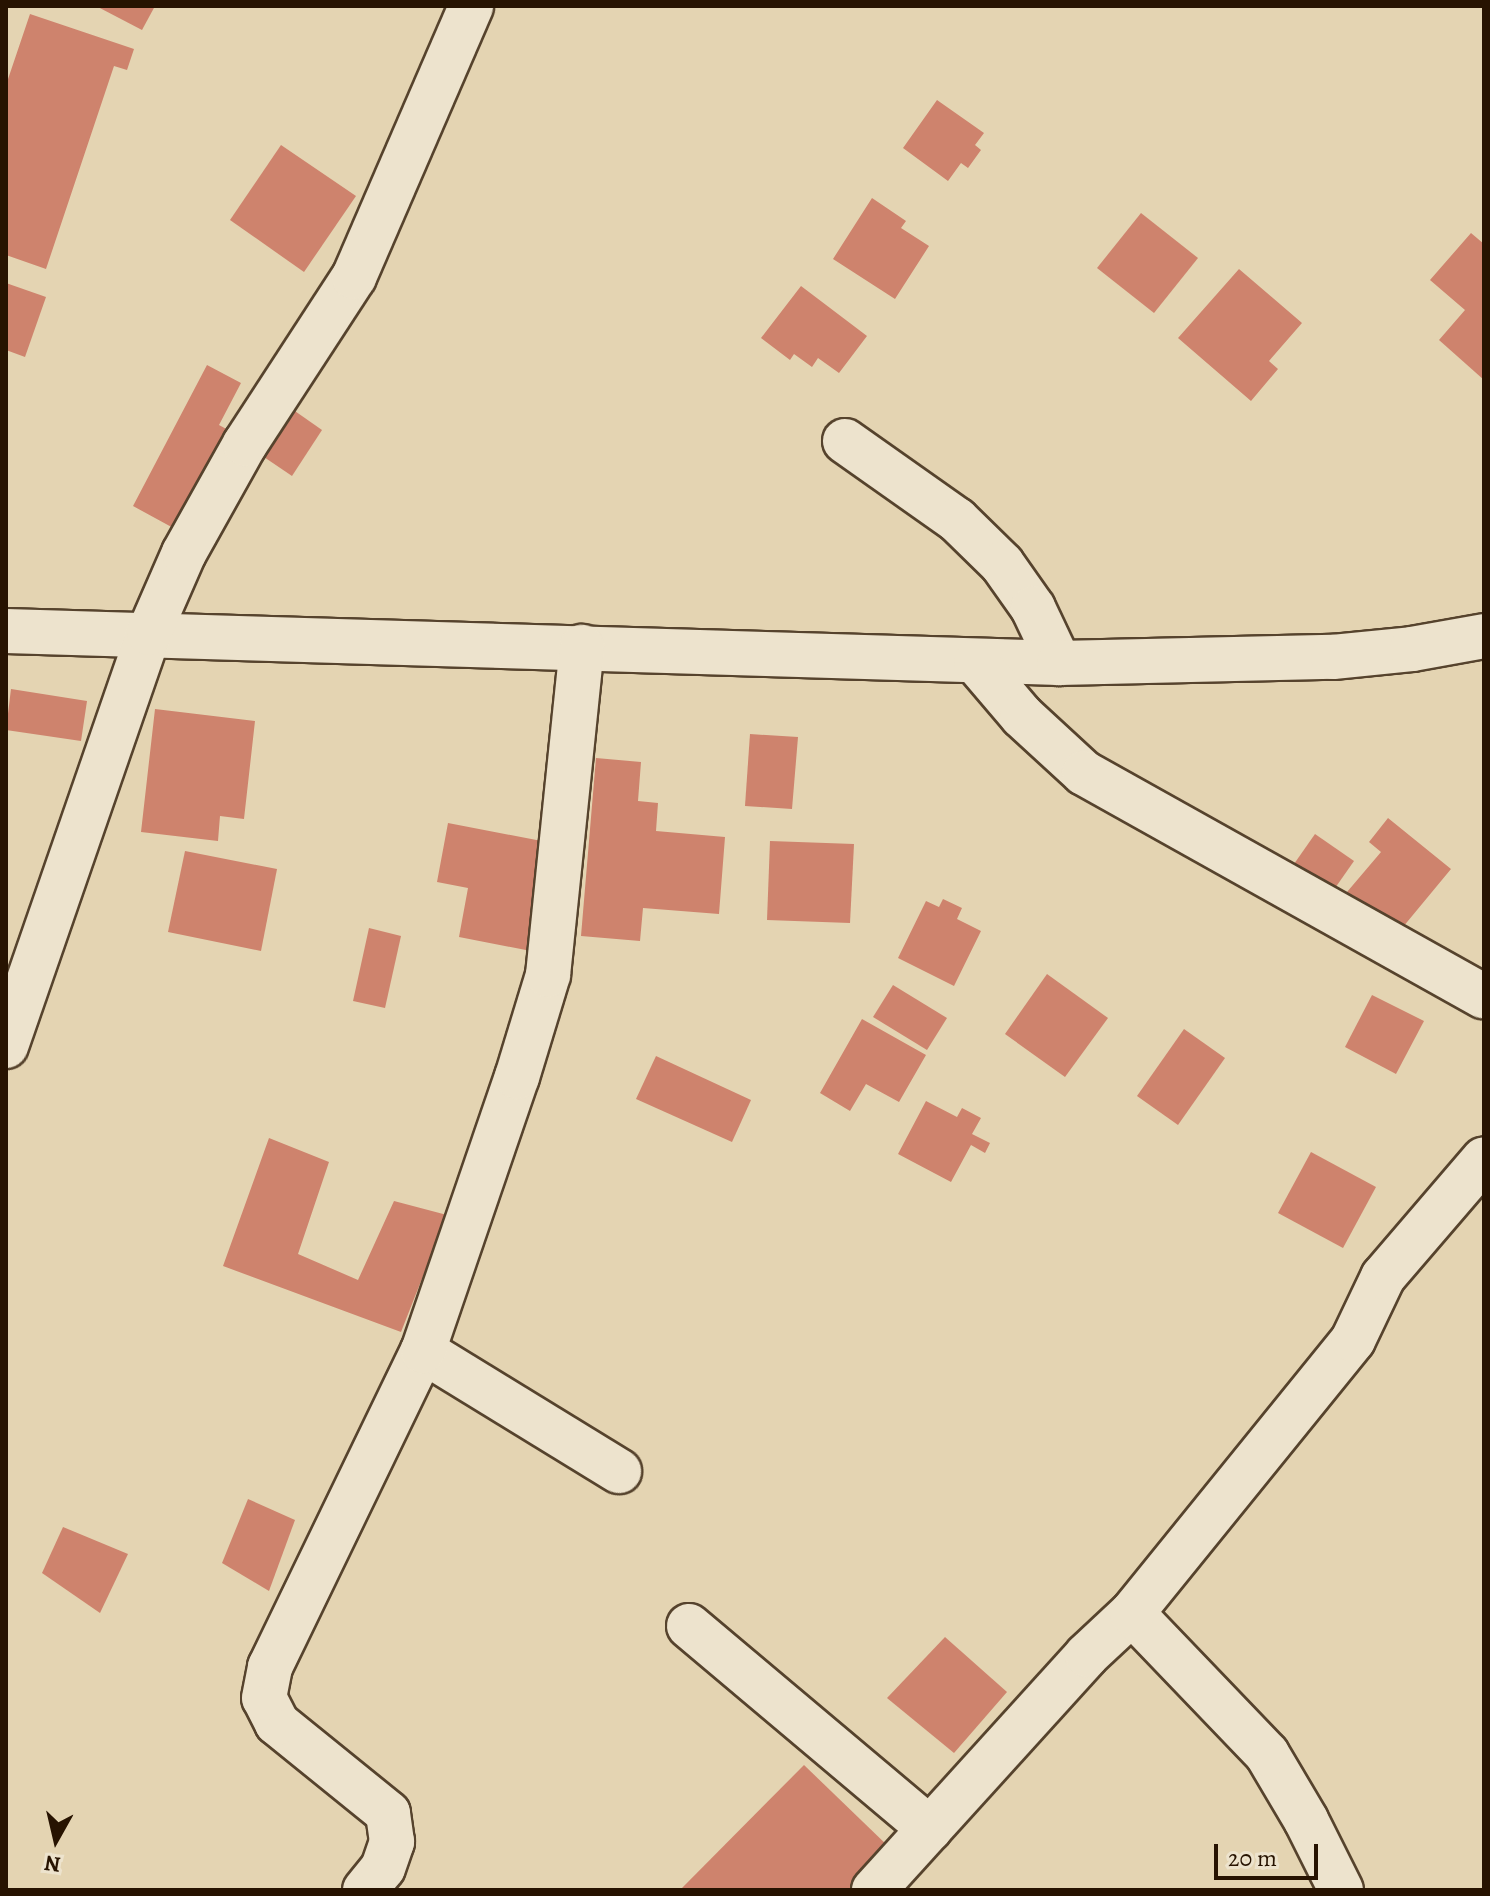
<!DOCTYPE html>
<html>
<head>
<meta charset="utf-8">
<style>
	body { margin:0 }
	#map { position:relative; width:1490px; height:1896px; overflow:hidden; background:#e4d4b2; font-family:Alegreya,serif }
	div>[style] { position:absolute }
	.building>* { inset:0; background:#ce836d }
	.roads { filter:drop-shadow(2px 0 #56432d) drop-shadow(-2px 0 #56432d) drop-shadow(0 2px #56432d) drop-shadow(0 -2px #56432d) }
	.minor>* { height:44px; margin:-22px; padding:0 22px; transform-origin:22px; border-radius:22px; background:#ede3cd }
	span { translate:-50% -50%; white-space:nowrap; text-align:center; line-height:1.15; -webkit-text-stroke:7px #ede3cd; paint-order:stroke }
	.frame { position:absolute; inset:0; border:8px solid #271301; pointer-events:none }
	.north { position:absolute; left:16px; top:1800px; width:80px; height:80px; -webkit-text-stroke:6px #ede3cd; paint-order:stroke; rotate:188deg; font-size:22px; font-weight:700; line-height:32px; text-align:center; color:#271301 }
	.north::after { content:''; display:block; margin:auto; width:28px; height:36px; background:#271301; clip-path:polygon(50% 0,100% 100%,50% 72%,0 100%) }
	.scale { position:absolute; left:1214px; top:1844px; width:104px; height:36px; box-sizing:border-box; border:4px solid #271301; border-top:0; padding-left:10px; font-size:24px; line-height:28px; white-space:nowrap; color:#271301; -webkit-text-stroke:6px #ede3cd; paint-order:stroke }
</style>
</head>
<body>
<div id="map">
	<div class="building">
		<i style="clip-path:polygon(96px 6px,155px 6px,142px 30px)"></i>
		<i style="clip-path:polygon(30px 14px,134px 49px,127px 70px,114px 66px,46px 269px,6px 255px,6px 85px)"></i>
		<i style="clip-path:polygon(937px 100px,984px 133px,975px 145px,981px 150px,968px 168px,961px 163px,948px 181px,903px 148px)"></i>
		<i style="clip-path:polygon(281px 145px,356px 196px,304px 272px,230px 220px)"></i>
		<i style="clip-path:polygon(872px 198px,906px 221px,901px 228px,929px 246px,895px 299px,833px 259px)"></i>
		<i style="clip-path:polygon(1141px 213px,1198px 258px,1154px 313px,1097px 268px)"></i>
		<i style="clip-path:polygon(1471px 233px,1484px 244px,1484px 380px,1439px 340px,1465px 310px,1430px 280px)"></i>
		<i style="clip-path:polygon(1239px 269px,1302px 323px,1269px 361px,1278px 369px,1251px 401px,1178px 338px)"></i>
		<i style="clip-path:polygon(6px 283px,46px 297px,25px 357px,6px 350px)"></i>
		<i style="clip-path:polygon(801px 286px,867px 336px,839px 373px,818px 358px,812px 367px,794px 354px,790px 360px,761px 338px)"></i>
		<i style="clip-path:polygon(207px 365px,241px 383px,219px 425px,230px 431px,177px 530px,133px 506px)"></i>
		<i style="clip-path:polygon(292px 409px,322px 430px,292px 476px,261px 455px)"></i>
		<i style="clip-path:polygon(11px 689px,87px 701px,81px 741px,6px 730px)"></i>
		<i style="clip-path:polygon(155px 709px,255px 721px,244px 819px,220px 816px,218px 841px,141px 832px)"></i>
		<i style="clip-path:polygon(750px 734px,798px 737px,792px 809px,745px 806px)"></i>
		<i style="clip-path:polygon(596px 758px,641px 762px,638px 801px,658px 803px,656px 831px,725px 837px,719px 914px,643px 908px,640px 941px,581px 936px)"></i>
		<i style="clip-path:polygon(1388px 818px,1451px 869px,1398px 933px,1347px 892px,1381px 852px,1369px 842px)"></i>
		<i style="clip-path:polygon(448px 823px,552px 843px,531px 951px,459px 937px,468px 888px,437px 882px)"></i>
		<i style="clip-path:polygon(1315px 834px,1354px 861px,1333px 891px,1294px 864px)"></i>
		<i style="clip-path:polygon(770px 841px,854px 844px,850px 923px,767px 920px)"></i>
		<i style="clip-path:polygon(185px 851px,277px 869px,261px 951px,168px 932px)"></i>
		<i style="clip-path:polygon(943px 899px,962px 908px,957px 919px,981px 931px,954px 986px,898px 958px,926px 901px,939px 907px)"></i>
		<i style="clip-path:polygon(369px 928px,401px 936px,385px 1008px,353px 1001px)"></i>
		<i style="clip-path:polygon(1047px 974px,1108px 1018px,1065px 1077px,1005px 1034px)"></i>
		<i style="clip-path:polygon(893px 985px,947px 1018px,927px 1050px,873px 1017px)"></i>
		<i style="clip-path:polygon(1372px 995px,1424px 1021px,1396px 1074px,1345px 1047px)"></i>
		<i style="clip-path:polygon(862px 1019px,926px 1055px,899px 1102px,866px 1084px,850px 1111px,820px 1093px)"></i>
		<i style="clip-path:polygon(1184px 1029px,1225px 1058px,1178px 1125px,1137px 1096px)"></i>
		<i style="clip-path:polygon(656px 1056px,751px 1100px,732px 1142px,636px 1099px)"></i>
		<i style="clip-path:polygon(926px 1101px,957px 1117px,962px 1108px,981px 1118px,972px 1134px,990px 1143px,985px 1153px,971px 1145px,951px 1182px,898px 1154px)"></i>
		<i style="clip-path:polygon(269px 1138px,329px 1162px,298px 1254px,358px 1280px,394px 1201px,447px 1215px,401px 1332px,223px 1266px)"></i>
		<i style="clip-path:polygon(1311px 1152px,1376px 1187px,1343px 1248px,1278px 1213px)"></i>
		<i style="clip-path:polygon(248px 1499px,295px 1520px,269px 1591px,222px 1563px)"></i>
		<i style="clip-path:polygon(63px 1527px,128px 1554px,100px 1613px,42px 1573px)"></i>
		<i style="clip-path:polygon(945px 1637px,1007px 1692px,954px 1753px,887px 1698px)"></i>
		<i style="clip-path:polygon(804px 1765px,890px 1848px,848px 1890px,680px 1890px)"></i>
	</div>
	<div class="roads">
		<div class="minor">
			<i style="left:845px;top:441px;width:137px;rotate:35.2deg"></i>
			<i style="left:957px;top:520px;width:63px;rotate:44.4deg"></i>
			<i style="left:1002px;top:564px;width:54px;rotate:54.8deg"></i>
			<i style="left:1033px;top:608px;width:61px;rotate:64.7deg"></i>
			<i style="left:6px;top:631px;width:1053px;rotate:1.74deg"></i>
			<i style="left:1059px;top:663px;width:274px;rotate:-1.3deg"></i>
			<i style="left:1333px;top:657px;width:79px;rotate:-5.8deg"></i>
			<i style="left:1412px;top:649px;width:73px;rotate:-10.2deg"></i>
			<i style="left:976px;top:662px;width:71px;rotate:49.6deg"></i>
			<i style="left:1022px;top:716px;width:84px;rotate:42.6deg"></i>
			<i style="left:1084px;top:773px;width:458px;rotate:29.2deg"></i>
			<i style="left:6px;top:1046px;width:437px;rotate:-70.9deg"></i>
			<i style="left:149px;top:633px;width:87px;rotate:-66.4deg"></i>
			<i style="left:184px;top:553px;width:125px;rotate:-60.8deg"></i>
			<i style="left:245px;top:444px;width:199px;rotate:-56.9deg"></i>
			<i style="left:354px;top:277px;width:295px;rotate:-66.6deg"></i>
			<i style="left:423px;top:1351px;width:230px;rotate:31.5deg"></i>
			<i style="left:689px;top:1626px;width:315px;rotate:40.1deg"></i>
			<i style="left:365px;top:1890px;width:28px;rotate:-51deg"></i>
			<i style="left:383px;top:1868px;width:28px;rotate:-71deg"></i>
			<i style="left:392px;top:1842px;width:29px;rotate:-98deg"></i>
			<i style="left:388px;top:1813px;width:143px;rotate:-141deg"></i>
			<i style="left:277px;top:1723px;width:28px;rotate:-117deg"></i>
			<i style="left:264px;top:1698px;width:32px;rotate:-79deg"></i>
			<i style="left:270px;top:1667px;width:351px;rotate:-64.2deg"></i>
			<i style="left:423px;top:1351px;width:290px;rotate:-71.1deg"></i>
			<i style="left:517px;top:1077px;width:107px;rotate:-73.1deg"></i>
			<i style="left:548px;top:975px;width:330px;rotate:-84.1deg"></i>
			<i style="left:874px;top:1890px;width:317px;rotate:-47.8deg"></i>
			<i style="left:1087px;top:1655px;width:62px;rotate:-43deg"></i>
			<i style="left:1341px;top:1890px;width:78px;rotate:-116.6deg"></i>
			<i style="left:1306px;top:1820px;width:77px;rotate:-120.6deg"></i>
			<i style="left:1267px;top:1754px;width:195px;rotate:-133.8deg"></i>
			<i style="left:1132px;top:1613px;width:351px;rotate:-51deg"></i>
			<i style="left:1353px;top:1340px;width:70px;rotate:-64.5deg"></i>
			<i style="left:1383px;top:1277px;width:155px;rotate:-49.4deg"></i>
		</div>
	</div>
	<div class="frame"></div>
	<div class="north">N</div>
	<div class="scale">20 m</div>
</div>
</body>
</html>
